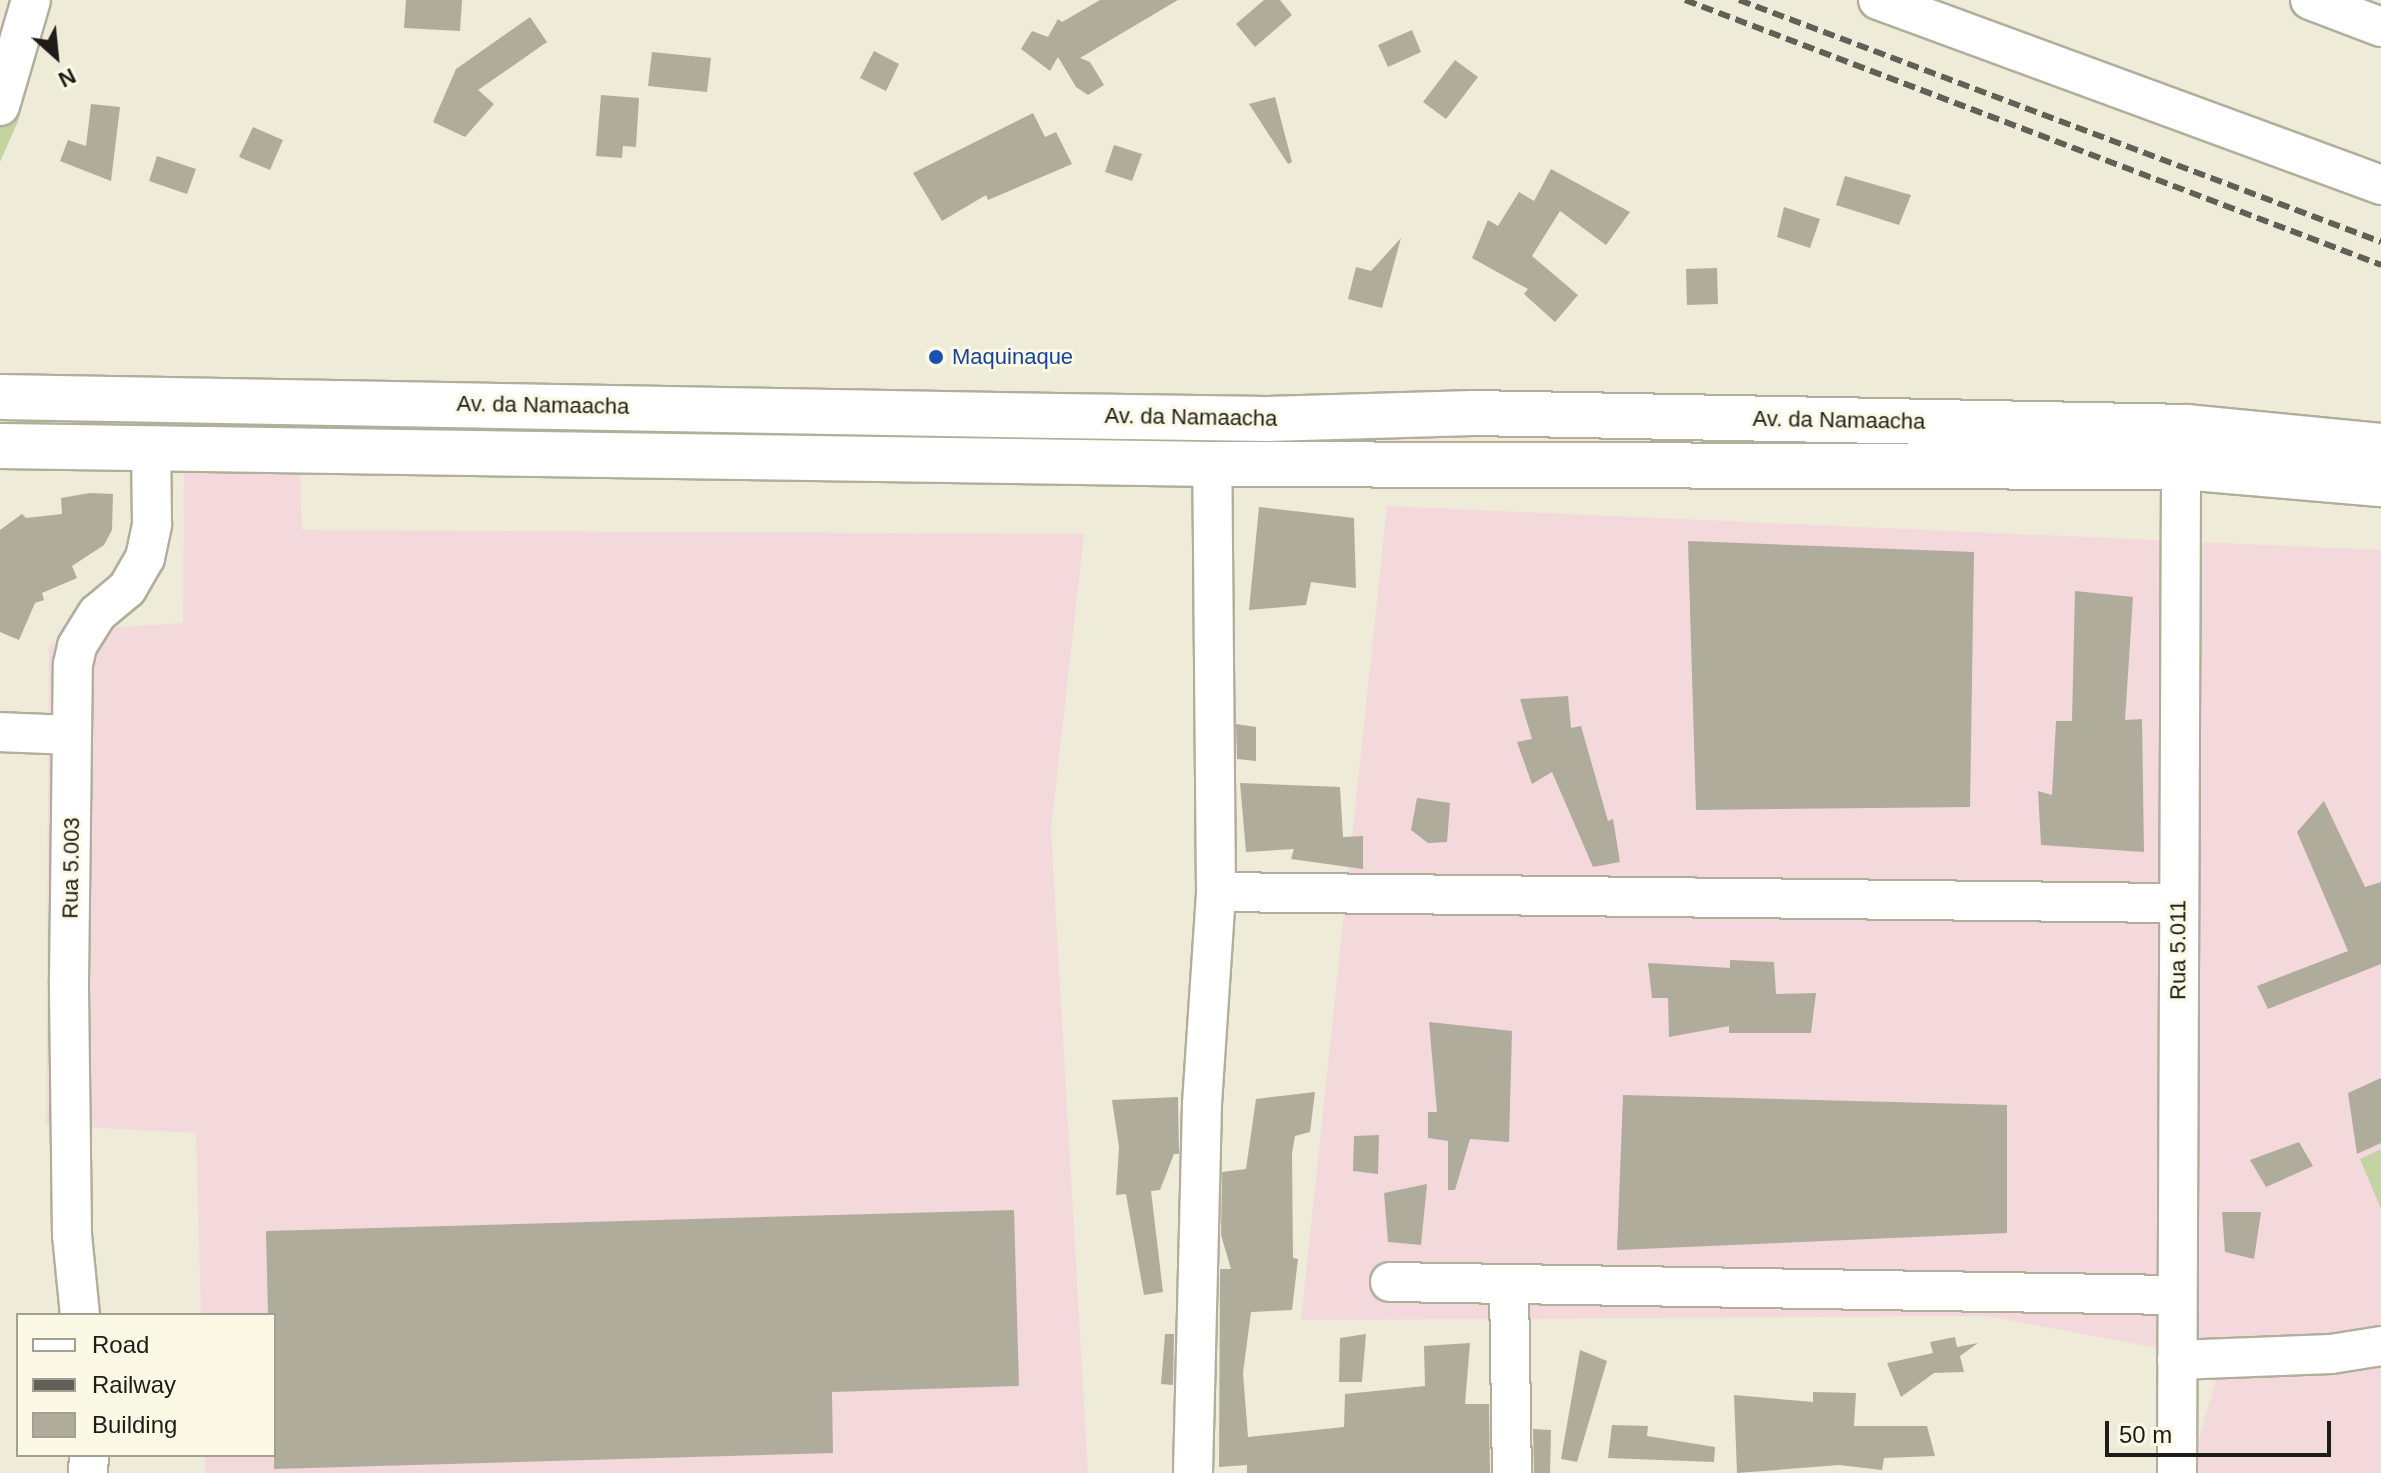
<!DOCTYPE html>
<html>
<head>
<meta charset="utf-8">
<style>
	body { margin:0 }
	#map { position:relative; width:2381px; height:1473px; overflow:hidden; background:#eeebd9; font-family:Helvetica,sans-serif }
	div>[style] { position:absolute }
	.industrial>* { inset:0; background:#f3d9dc }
	.green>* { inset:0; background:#c3d4a2 }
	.building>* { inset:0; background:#b0ac9b }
	.roads { filter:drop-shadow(2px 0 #b1ae9c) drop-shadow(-2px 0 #b1ae9c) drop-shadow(0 2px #b1ae9c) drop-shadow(0 -2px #b1ae9c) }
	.minor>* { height:38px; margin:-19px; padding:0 19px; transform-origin:19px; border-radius:19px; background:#fff }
	.highway>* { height:44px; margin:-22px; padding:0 22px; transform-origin:22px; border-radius:22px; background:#fff }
	.rail>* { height:6px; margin-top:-3px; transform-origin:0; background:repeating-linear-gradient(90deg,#616056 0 12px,transparent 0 18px) }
	.dots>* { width:22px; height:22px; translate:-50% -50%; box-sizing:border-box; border:4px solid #fbf8e6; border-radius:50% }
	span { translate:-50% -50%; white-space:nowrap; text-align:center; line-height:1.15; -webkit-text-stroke:6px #fbf8e6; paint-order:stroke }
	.transit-label { font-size:22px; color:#164399 }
	.left { translate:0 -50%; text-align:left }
	.street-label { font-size:22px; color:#1d1c16 }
	.legend { position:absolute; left:16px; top:1313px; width:260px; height:144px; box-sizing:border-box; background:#fbf8e6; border:2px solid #a2a093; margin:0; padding:10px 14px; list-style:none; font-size:24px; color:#1d1c16 }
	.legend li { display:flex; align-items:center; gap:16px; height:40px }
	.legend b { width:40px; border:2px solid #a2a093 }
	.north { position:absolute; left:16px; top:16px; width:80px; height:80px; -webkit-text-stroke:6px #fbf8e6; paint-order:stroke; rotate:153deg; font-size:22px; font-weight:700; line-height:32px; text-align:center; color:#1d1c16 }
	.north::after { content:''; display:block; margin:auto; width:28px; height:36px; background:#1d1c16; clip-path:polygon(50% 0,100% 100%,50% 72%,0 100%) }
	.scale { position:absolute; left:2105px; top:1421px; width:226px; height:36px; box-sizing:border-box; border:4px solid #1d1c16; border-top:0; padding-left:10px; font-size:24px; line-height:28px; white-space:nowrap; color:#1d1c16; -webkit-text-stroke:6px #fbf8e6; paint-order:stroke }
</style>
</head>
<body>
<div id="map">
	<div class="industrial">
		<i style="clip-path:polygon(184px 470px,300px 472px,302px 530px,1084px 534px,1051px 830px,1088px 1473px,205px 1473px,205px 1455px,274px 1455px,274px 1315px,201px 1315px,196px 1133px,46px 1125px,49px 646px,76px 630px,183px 623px)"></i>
		<i style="clip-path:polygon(1387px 506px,2381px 550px,2381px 1473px,2189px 1473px,2222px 1360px,1987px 1316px,1301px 1320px)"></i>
	</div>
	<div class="green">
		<i style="clip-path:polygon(0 83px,19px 119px,0 162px)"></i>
		<i style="clip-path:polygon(2381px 1149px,2381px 1209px,2360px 1159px)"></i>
	</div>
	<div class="building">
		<i style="clip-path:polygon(406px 0,462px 0,460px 31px,404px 28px)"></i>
		<i style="clip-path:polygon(1100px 0,1178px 0,1080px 58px,1090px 62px,1104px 85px,1088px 95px,1076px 87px,1058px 57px,1050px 71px,1021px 49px,1032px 31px,1048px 37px,1058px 19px,1062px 22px)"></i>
		<i style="clip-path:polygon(1264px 0,1280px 0,1292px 15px,1255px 47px,1236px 24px)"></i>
		<i style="clip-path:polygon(530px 17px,547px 42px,478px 90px,494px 104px,465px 137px,433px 122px,456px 69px)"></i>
		<i style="clip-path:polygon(1412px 30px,1421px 52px,1388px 67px,1378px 45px)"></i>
		<i style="clip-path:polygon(874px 51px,899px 64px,886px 91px,860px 78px)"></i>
		<i style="clip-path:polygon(652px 52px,711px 58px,707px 92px,648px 86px)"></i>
		<i style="clip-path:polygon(1455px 60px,1478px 77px,1446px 119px,1423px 102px)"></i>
		<i style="clip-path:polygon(601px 95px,639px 98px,636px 147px,623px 146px,622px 158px,596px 156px)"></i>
		<i style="clip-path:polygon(1275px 97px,1292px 162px,1288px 164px,1249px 104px)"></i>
		<i style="clip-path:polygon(91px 104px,120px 107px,111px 181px,60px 161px,68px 140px,86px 146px)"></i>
		<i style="clip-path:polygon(1033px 113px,1045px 137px,1056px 132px,1072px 164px,988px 200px,986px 195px,942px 221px,913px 173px)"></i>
		<i style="clip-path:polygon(253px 127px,283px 140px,270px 170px,239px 157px)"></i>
		<i style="clip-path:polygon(1114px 145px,1142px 154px,1132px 181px,1105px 172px)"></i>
		<i style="clip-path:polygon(157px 156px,196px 169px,187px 194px,149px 181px)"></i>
		<i style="clip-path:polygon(1551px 169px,1630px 212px,1606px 245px,1560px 211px,1532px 256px,1578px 295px,1555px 322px,1524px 294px,1528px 289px,1472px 258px,1488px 220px,1498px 226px,1519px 192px,1534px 201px)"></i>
		<i style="clip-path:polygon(1845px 176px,1911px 195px,1899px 225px,1836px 205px)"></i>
		<i style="clip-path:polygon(1784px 207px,1820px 219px,1810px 248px,1777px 237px)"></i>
		<i style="clip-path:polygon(1401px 238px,1382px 308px,1348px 299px,1356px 267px,1371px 271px)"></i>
		<i style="clip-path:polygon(1717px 268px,1718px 304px,1687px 305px,1686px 269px)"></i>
		<i style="clip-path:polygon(90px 493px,113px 494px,112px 530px,104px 545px,72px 566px,77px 578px,42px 593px,44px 600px,35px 603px,19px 640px,0 632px,0 530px,22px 514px,26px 518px,62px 514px,61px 498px)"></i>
		<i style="clip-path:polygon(1259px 507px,1354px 518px,1356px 588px,1311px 582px,1306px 605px,1249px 610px)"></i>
		<i style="clip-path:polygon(1688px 541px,1974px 552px,1970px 807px,1696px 810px)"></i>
		<i style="clip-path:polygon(2075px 591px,2133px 597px,2125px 720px,2142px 719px,2144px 852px,2041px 845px,2038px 791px,2052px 795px,2056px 721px,2072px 721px)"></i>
		<i style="clip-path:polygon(1568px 696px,1571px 728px,1581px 726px,1608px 821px,1613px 819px,1620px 862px,1593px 867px,1552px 772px,1532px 784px,1517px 742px,1532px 739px,1520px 699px)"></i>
		<i style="clip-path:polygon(1236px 724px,1256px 727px,1256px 761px,1237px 759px)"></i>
		<i style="clip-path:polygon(1240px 783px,1340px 787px,1343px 837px,1363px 836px,1363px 869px,1291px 859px,1294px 849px,1246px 852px)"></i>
		<i style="clip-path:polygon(1417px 798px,1450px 803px,1447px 842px,1428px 843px,1411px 830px)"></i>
		<i style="clip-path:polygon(2324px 801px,2365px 887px,2381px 882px,2381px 964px,2268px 1009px,2257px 986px,2348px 951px,2297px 832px)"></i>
		<i style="clip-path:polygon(1730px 960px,1774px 962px,1776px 994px,1816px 993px,1811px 1033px,1729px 1033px,1729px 1026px,1669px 1037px,1668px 998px,1652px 998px,1648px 963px,1730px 968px)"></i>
		<i style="clip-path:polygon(1429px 1022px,1512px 1031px,1509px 1142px,1470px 1139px,1455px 1190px,1448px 1190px,1448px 1141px,1428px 1138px,1428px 1112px,1437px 1112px)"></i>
		<i style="clip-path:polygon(2381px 1078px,2381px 1143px,2357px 1154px,2348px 1093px)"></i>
		<i style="clip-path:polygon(1315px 1092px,1310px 1132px,1295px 1136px,1292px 1153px,1293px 1258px,1298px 1259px,1292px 1310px,1251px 1312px,1243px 1373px,1248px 1437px,1344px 1427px,1345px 1394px,1425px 1386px,1424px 1346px,1470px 1343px,1465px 1404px,1489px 1404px,1490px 1473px,1247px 1473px,1247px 1465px,1219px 1467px,1220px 1269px,1231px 1269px,1221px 1235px,1222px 1172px,1246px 1169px,1256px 1099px)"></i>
		<i style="clip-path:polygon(1623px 1095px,2007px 1105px,2007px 1233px,1617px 1250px)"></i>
		<i style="clip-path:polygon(1178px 1097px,1179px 1154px,1174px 1154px,1160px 1190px,1151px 1191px,1163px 1292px,1144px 1295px,1126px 1194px,1116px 1195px,1119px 1147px,1112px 1100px)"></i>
		<i style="clip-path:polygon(1379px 1135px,1378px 1174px,1353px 1171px,1354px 1136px)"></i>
		<i style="clip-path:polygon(2299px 1142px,2313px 1166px,2266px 1187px,2250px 1160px)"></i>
		<i style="clip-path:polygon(1427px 1184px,1421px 1245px,1388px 1242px,1384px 1193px)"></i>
		<i style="clip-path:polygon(1014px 1210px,1019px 1386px,832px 1392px,833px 1453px,274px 1469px,274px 1315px,268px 1315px,266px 1231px)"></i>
		<i style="clip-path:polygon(2222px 1212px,2261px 1212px,2254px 1259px,2225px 1252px)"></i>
		<i style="clip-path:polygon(1165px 1334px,1174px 1334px,1173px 1385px,1161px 1384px)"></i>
		<i style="clip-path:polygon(1366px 1334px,1362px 1382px,1339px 1382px,1340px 1338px)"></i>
		<i style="clip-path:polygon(1955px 1337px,1957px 1347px,1978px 1343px,1960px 1356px,1964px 1372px,1934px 1373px,1901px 1397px,1887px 1363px,1933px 1353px,1930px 1342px)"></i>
		<i style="clip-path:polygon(1580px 1350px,1607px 1361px,1577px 1462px,1561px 1459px)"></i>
		<i style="clip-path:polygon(1813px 1392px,1856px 1393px,1854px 1426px,1927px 1426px,1935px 1456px,1884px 1458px,1882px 1470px,1839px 1465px,1737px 1473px,1734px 1395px,1813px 1402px)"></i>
		<i style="clip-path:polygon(1612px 1425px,1648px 1426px,1647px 1436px,1715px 1447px,1714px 1462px,1608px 1458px)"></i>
		<i style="clip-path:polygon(1533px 1429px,1551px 1430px,1550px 1473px,1534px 1473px)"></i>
	</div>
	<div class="roads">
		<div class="minor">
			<i style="left:1878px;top:0;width:536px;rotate:20.19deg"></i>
			<i style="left:2310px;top:0;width:76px;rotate:20.8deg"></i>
			<i style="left:0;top:106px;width:110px;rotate:-73.7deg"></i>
			<i style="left:0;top:732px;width:72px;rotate:2.4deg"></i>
			<i style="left:1216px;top:892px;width:962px;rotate:0.66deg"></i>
			<i style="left:1390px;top:1282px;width:787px;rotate:0.95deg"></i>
			<i style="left:1509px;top:1287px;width:186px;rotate:89.1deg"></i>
			<i style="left:80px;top:1315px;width:80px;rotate:-95.7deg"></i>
			<i style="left:72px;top:1235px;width:255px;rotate:-90.7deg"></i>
			<i style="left:69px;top:980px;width:316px;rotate:-89.3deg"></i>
			<i style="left:73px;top:664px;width:18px;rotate:-77deg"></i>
			<i style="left:77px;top:646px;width:39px;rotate:-58deg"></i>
			<i style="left:98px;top:613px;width:38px;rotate:-40deg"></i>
			<i style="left:127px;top:589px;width:36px;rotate:-60deg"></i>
			<i style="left:145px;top:558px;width:35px;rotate:-78deg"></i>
			<i style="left:152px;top:524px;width:77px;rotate:-90.7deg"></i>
			<i style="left:2177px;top:1360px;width:154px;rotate:-2.2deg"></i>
			<i style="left:2331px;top:1354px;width:51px;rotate:-9.1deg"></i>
			<i style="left:88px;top:1473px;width:18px;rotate:-87deg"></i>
			<i style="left:1193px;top:1473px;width:369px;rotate:-88.6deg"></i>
			<i style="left:1202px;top:1104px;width:212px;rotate:-86.2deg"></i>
			<i style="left:1216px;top:892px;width:428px;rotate:-90.5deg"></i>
			<i style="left:2177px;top:1473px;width:1006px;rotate:-89.77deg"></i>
			<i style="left:2181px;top:467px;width:30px;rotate:-82deg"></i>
		</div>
		<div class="highway">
			<i style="left:0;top:397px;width:1058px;rotate:1.03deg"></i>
			<i style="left:1058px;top:416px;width:209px;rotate:0.8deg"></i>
			<i style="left:1267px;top:419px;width:206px;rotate:-1.7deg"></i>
			<i style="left:1473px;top:413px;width:714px;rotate:1.12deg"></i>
			<i style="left:2187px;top:427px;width:195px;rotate:5.6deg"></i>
			<i style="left:0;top:446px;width:1212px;rotate:0.85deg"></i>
			<i style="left:1212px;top:464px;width:969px;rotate:0.18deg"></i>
			<i style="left:2181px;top:467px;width:201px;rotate:4.9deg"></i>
		</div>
	</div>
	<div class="rail">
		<i style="left:1685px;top:0;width:745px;rotate:20.84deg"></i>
		<i style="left:1739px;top:0;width:686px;rotate:20.65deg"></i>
	</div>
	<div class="dots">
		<i style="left:936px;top:357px;background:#1a4fb4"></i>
	</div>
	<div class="transit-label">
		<span class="left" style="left:952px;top:357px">Maquinaque</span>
	</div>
	<div class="street-label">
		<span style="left:543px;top:405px;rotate:1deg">Av. da Namaacha</span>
		<span style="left:1191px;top:417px;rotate:1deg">Av. da Namaacha</span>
		<span style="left:1839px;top:420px;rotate:1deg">Av. da Namaacha</span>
		<span style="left:71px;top:868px;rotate:-89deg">Rua 5.003</span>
		<span style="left:2178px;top:950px;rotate:-90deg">Rua 5.011</span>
	</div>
	<ul class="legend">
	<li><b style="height:10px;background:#fff"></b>Road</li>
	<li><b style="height:10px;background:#616056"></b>Railway</li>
	<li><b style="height:22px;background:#b0ac9b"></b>Building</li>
	</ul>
	<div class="north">N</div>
	<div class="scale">50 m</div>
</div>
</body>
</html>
